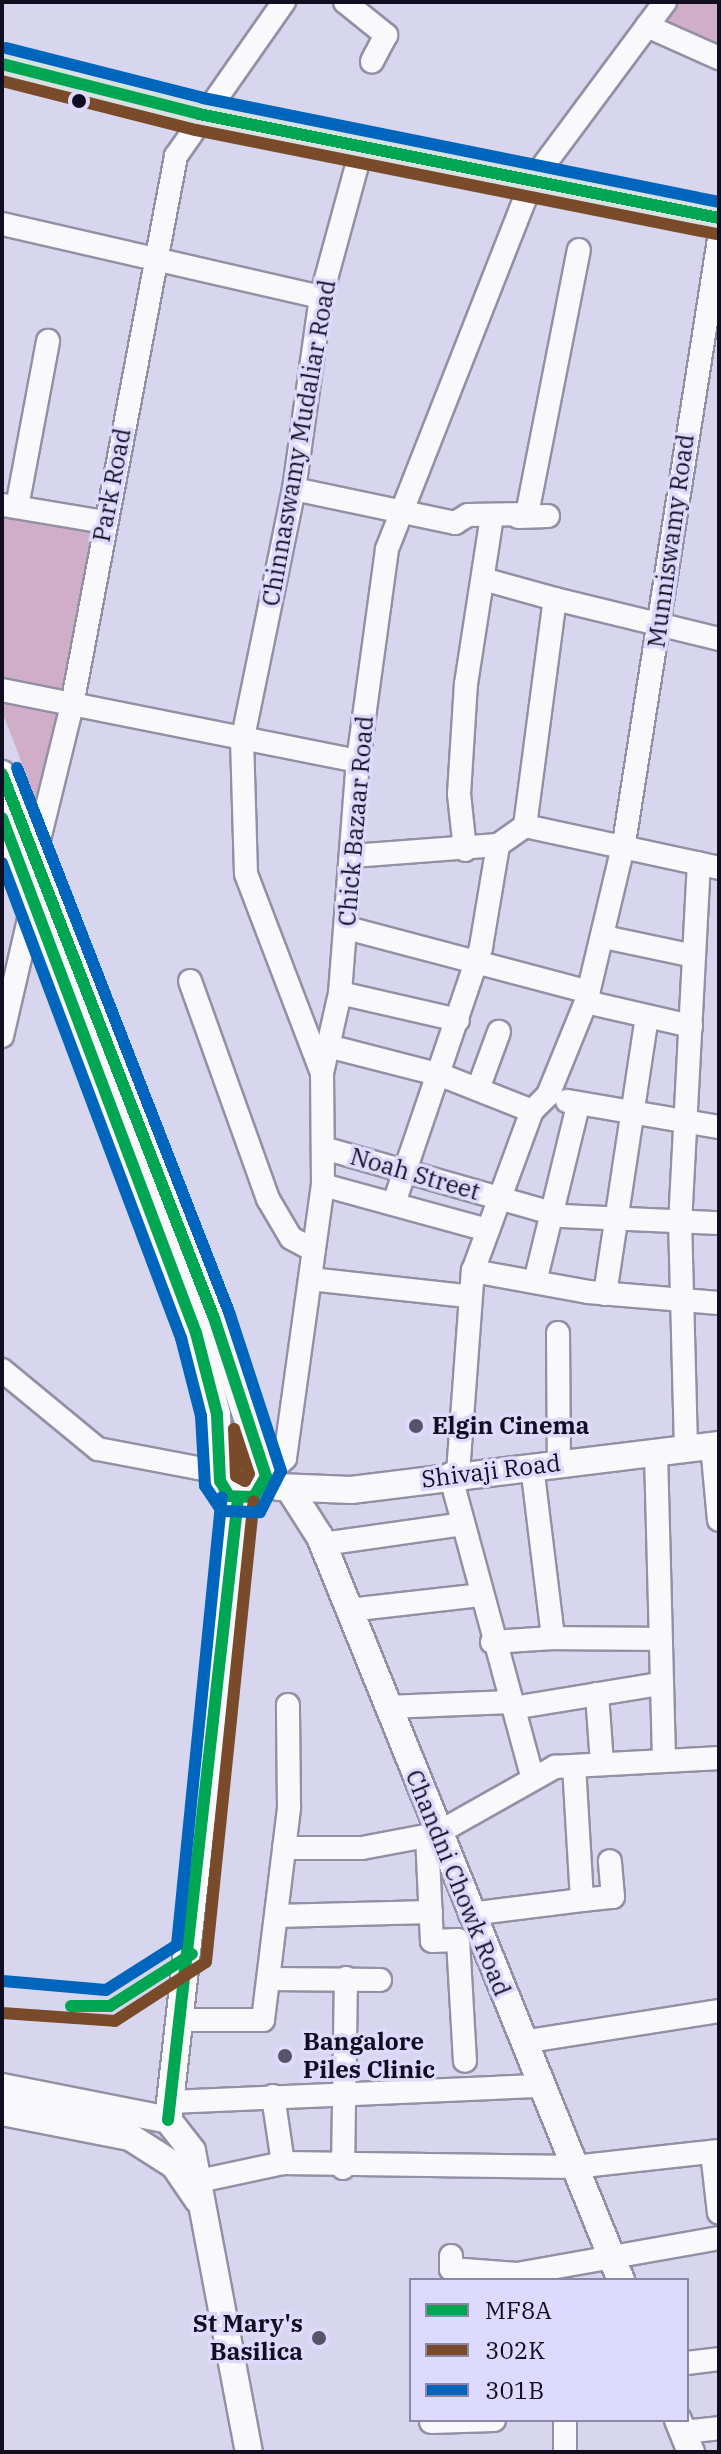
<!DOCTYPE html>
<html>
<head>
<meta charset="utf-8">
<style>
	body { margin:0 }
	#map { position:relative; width:721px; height:2454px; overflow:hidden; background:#d8d6ee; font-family:"IBM Plex Serif",serif }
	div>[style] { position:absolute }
	.green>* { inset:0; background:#d0aec8 }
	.roads { filter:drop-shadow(2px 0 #9290a4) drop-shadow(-2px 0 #9290a4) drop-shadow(0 2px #9290a4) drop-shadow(0 -2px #9290a4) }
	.minor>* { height:22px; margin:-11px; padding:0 11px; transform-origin:11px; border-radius:11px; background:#f9f9fc }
	.tertiary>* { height:26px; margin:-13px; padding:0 13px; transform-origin:13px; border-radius:13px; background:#f9f9fc }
	.primary>* { height:34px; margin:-17px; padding:0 17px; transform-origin:17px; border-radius:17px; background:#d7e1e2 }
	.bus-1>* { height:12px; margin:-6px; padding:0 6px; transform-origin:6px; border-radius:6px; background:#00a651 }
	.bus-2>* { height:12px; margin:-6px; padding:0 6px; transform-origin:6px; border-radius:6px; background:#7a4b2a }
	.bus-3>* { height:12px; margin:-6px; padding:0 6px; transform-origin:6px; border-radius:6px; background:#0065bd }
	.dots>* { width:22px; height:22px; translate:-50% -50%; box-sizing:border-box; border:4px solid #dddafd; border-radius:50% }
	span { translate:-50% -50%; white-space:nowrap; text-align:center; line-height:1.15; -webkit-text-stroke:7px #dddafd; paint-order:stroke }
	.street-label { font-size:24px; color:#110e21 }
	.poi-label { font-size:24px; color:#110e21; font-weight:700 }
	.left { translate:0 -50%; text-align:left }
	.right { translate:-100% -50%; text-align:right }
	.frame { position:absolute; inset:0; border:4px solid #110e21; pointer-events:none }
	.legend { position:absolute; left:409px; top:2278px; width:280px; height:144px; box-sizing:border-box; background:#dddafd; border:2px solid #8b88a5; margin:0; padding:10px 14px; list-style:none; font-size:24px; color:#110e21 }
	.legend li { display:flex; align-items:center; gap:16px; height:40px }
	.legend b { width:40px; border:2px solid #8b88a5 }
</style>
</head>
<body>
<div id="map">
	<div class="green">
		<i style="clip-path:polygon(674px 2px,719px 2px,719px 47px,660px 20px)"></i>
		<i style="clip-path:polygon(2px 514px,96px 531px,61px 694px,2px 681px)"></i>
		<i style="clip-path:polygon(2px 701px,57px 711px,37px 803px,2px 711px)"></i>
	</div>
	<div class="roads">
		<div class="minor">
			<i style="left:345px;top:2px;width:53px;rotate:38.8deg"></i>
			<i style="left:386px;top:35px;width:30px;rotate:118deg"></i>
			<i style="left:647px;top:26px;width:79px;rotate:24deg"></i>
			<i style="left:2px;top:224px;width:327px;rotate:12.9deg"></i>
			<i style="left:294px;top:489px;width:165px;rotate:11.9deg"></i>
			<i style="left:455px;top:523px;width:15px;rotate:-32deg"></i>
			<i style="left:468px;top:515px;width:59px;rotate:-1deg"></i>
			<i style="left:527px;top:514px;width:269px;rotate:-78.9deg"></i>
			<i style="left:3px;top:505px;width:103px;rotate:9.5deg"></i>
			<i style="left:17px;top:507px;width:169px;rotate:-79.4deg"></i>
			<i style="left:518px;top:517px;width:30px;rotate:-2deg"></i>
			<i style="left:483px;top:579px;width:75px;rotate:15.5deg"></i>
			<i style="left:2px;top:690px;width:363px;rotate:11.3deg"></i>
			<i style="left:525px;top:826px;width:229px;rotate:-82.5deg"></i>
			<i style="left:555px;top:599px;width:169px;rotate:13.7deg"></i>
			<i style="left:465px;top:850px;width:56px;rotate:-96.1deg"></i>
			<i style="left:459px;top:794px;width:110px;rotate:-86.4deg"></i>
			<i style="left:466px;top:684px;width:169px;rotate:-81.2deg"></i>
			<i style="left:352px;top:856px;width:146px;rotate:-4.3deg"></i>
			<i style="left:498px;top:845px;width:33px;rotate:-35deg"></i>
			<i style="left:525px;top:826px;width:198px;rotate:12.2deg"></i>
			<i style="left:34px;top:860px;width:160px;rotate:-76.2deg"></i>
			<i style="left:72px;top:705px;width:559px;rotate:-79.27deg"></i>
			<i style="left:176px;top:156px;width:188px;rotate:-55deg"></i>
			<i style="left:347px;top:928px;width:250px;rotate:14.8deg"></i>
			<i style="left:604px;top:937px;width:92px;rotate:11.9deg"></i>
			<i style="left:190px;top:981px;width:232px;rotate:70.3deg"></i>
			<i style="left:268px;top:1199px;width:45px;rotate:59.5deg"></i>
			<i style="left:291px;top:1238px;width:26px;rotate:28deg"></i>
			<i style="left:340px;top:993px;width:121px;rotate:12.9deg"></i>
			<i style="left:586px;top:1002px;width:108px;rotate:12.9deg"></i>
			<i style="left:2px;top:1036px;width:143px;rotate:-77deg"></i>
			<i style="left:328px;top:1046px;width:117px;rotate:14.4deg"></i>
			<i style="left:441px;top:1075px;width:98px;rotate:21.6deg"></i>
			<i style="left:322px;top:1073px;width:213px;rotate:-110.9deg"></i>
			<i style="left:246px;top:874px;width:132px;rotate:-91.7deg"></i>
			<i style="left:242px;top:742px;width:258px;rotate:-78.4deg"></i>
			<i style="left:294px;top:489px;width:194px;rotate:-82deg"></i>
			<i style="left:321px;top:297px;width:156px;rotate:-74.7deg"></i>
			<i style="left:478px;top:1089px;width:61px;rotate:-69.8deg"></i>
			<i style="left:567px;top:1101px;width:154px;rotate:9.7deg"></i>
			<i style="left:327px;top:1149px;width:244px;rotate:15.9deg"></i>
			<i style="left:562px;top:1216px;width:157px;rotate:2.6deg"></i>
			<i style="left:323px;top:1185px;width:171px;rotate:15.3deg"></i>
			<i style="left:394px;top:1203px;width:270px;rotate:-71.2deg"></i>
			<i style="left:481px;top:947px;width:103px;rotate:-80.5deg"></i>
			<i style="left:473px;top:1271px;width:117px;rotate:10.3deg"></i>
			<i style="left:588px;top:1292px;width:131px;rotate:4.8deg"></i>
			<i style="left:310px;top:1279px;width:158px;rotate:6.2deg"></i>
			<i style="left:535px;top:1282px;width:182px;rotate:-76.3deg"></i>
			<i style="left:605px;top:1294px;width:281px;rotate:-81.4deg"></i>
			<i style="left:558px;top:1333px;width:130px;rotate:89.6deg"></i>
			<i style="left:2px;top:1370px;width:124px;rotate:39.5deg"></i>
			<i style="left:98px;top:1449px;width:123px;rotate:10.8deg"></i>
			<i style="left:712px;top:1445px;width:75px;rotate:84.7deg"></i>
			<i style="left:686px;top:1448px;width:224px;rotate:-91.5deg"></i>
			<i style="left:680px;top:1224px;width:361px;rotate:-87deg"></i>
			<i style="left:656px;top:1453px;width:308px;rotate:88.5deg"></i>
			<i style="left:532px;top:1466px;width:173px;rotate:83deg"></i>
			<i style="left:553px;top:1638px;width:106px;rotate:0.5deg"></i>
			<i style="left:458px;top:1473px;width:203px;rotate:-85.8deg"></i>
			<i style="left:473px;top:1271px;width:171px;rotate:-69.8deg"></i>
			<i style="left:532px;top:1111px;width:23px;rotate:-45deg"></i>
			<i style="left:548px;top:1095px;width:100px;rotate:-67.8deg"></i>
			<i style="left:586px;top:1002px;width:163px;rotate:-76.6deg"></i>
			<i style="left:624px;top:843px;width:611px;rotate:-81.06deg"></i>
			<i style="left:450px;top:1474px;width:316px;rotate:74.8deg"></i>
			<i style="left:266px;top:1476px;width:26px;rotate:-43deg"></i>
			<i style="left:285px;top:1458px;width:276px;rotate:-82.1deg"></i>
			<i style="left:323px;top:1185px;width:112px;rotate:-90.5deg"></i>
			<i style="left:322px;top:1073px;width:82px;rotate:-77.3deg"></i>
			<i style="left:340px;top:993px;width:233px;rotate:-85.6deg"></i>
			<i style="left:358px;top:761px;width:214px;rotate:-82.2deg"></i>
			<i style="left:387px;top:549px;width:396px;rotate:-68.5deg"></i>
			<i style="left:532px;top:181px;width:223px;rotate:-53.4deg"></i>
			<i style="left:323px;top:1544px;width:141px;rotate:-8.1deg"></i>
			<i style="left:349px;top:1610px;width:132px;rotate:-6.5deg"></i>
			<i style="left:492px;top:1642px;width:61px;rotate:-3.8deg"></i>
			<i style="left:597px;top:1694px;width:70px;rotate:85.9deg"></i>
			<i style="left:387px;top:1707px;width:124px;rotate:-2.3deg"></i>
			<i style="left:513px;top:1708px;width:149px;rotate:-9.3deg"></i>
			<i style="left:427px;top:1836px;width:105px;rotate:87.3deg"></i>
			<i style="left:432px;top:1941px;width:26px;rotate:-2deg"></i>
			<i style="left:458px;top:1940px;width:121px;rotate:86.7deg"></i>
			<i style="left:284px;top:1848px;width:78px"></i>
			<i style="left:362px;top:1848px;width:75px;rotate:-10.7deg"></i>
			<i style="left:436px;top:1834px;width:137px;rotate:-29.4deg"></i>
			<i style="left:555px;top:1767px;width:164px;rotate:-3.1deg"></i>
			<i style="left:582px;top:1900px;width:31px;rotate:-6deg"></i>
			<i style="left:613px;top:1897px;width:36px;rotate:-95deg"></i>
			<i style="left:470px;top:1914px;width:113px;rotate:-7.1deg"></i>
			<i style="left:582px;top:1900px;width:134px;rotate:-93.4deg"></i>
			<i style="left:276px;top:1916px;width:155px;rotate:-1.5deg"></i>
			<i style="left:269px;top:1979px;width:111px;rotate:0.5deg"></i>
			<i style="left:184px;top:2020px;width:79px"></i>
			<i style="left:263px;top:2020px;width:215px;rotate:-83deg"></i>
			<i style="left:289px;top:1807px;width:102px;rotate:-90.6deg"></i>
			<i style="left:523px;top:2042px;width:198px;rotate:-9deg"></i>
			<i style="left:273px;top:2096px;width:68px;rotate:81.5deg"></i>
			<i style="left:283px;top:2163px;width:291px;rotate:0.8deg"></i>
			<i style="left:574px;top:2167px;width:146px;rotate:-6.3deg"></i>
			<i style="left:170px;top:2102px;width:371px;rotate:-2.5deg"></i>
			<i style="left:712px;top:2152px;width:61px;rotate:83.5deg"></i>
			<i style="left:343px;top:2168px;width:190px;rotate:-89.1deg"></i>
			<i style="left:199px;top:2181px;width:86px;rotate:-12.1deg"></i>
			<i style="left:451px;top:2256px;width:13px;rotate:90deg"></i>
			<i style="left:451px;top:2269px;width:66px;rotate:4.3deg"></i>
			<i style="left:517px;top:2274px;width:205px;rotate:-10.1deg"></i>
			<i style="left:687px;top:2363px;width:32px;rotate:-7deg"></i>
			<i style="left:431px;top:2422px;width:63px;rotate:-1.8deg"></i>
			<i style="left:683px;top:2432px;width:36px;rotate:-6deg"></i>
			<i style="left:565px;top:2452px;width:32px;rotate:-90deg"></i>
		</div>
		<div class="tertiary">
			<i style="left:2px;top:774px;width:584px;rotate:68.71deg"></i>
			<i style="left:214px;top:1318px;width:166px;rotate:71.8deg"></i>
			<i style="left:266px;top:1476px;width:24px;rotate:120deg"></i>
			<i style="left:254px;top:1497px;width:25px;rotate:-178deg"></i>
			<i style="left:229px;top:1496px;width:17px;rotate:-121deg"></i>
			<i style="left:220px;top:1481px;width:67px;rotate:-92.6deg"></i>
			<i style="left:217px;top:1414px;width:84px;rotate:-104.5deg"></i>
			<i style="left:196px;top:1333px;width:550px;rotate:-110.64deg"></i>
			<i style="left:278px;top:1487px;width:73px;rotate:2.4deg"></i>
			<i style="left:351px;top:1490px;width:371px;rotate:-7deg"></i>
			<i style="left:290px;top:1490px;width:56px;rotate:57.4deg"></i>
			<i style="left:320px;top:1537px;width:802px;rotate:67.95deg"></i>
			<i style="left:2px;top:2087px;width:169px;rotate:11.2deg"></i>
			<i style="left:168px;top:2120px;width:39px;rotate:52deg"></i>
			<i style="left:192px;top:2151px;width:306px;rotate:79.3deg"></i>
			<i style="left:2px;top:2112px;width:130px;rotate:11.1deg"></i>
			<i style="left:130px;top:2137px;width:52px;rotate:32.5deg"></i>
			<i style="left:174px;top:2165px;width:42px;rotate:55.6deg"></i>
			<i style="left:168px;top:2120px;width:625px;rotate:-83.57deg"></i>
			<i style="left:678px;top:2420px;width:35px;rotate:68deg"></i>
		</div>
		<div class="primary">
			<i style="left:2px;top:64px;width:203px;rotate:14.2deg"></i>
			<i style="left:199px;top:114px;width:530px;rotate:11.31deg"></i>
		</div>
	</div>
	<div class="bus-1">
		<i style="left:2px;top:64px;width:203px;rotate:14.2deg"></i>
		<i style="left:199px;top:114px;width:530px;rotate:11.31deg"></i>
		<i style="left:2px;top:774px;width:584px;rotate:68.71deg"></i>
		<i style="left:214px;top:1318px;width:166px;rotate:71.8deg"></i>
		<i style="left:266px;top:1476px;width:24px;rotate:120deg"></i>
		<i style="left:254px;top:1497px;width:25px;rotate:-178deg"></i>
		<i style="left:229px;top:1496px;width:17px;rotate:-121deg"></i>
		<i style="left:220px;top:1481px;width:67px;rotate:-92.6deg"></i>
		<i style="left:217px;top:1414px;width:84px;rotate:-104.5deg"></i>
		<i style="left:196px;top:1333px;width:550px;rotate:-110.64deg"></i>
		<i style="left:71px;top:2006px;width:39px"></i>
		<i style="left:110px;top:2006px;width:97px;rotate:-32.4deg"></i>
		<i style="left:168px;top:2120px;width:625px;rotate:-83.57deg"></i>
	</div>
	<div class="bus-2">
		<i style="left:2px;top:81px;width:200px;rotate:14.2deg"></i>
		<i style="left:196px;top:130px;width:530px;rotate:11.31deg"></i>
		<i style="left:234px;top:1429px;width:47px;rotate:71.6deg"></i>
		<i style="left:249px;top:1474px;width:8px;rotate:120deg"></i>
		<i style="left:245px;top:1481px;width:10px;rotate:-151deg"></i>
		<i style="left:236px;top:1476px;width:47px;rotate:-92.4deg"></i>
		<i style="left:2px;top:2013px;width:113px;rotate:4deg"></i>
		<i style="left:115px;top:2021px;width:108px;rotate:-33deg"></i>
		<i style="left:206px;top:1962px;width:463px;rotate:-84.1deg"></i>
	</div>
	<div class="bus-3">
		<i style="left:6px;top:48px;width:203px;rotate:14.2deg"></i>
		<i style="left:203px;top:98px;width:526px;rotate:11.4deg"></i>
		<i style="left:2px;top:863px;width:508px;rotate:69.35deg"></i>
		<i style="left:181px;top:1338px;width:81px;rotate:75.6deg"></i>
		<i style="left:201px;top:1416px;width:70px;rotate:86.7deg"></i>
		<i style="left:205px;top:1486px;width:30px;rotate:56deg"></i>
		<i style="left:222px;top:1511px;width:38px;rotate:2deg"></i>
		<i style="left:260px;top:1512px;width:46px;rotate:-62.9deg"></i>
		<i style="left:281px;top:1471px;width:167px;rotate:-108.1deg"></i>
		<i style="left:229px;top:1312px;width:584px;rotate:-111.29deg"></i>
		<i style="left:3px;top:1981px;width:103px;rotate:5deg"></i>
		<i style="left:106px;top:1990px;width:84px;rotate:-32.4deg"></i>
		<i style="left:177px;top:1945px;width:450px;rotate:-84.3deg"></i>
	</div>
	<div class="dots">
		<i style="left:79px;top:101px;background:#110e21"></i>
		<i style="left:416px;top:1426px;background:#575469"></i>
		<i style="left:285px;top:2056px;background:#575469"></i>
		<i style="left:319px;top:2338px;background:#575469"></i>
	</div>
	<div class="street-label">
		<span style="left:299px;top:443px;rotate:-80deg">Chinnaswamy Mudaliar Road</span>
		<span style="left:112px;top:485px;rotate:-79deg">Park Road</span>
		<span style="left:671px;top:541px;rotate:-82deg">Munniswamy Road</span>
		<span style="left:356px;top:821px;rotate:-85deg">Chick Bazaar Road</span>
		<span style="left:415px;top:1174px;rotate:16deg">Noah Street</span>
		<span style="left:491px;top:1471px;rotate:-7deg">Shivaji Road</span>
		<span style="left:458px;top:1883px;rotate:68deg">Chandni Chowk Road</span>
	</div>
	<div class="poi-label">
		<span class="left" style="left:432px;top:1426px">Elgin Cinema</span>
		<span class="left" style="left:303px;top:2056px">Bangalore<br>Piles Clinic</span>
		<span class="right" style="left:303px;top:2338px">St Mary's<br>Basilica</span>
	</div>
	<div class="frame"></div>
	<ul class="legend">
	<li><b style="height:10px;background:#00a651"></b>MF8A</li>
	<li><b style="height:10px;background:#7a4b2a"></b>302K</li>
	<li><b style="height:10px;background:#0065bd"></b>301B</li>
	</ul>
</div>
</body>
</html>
